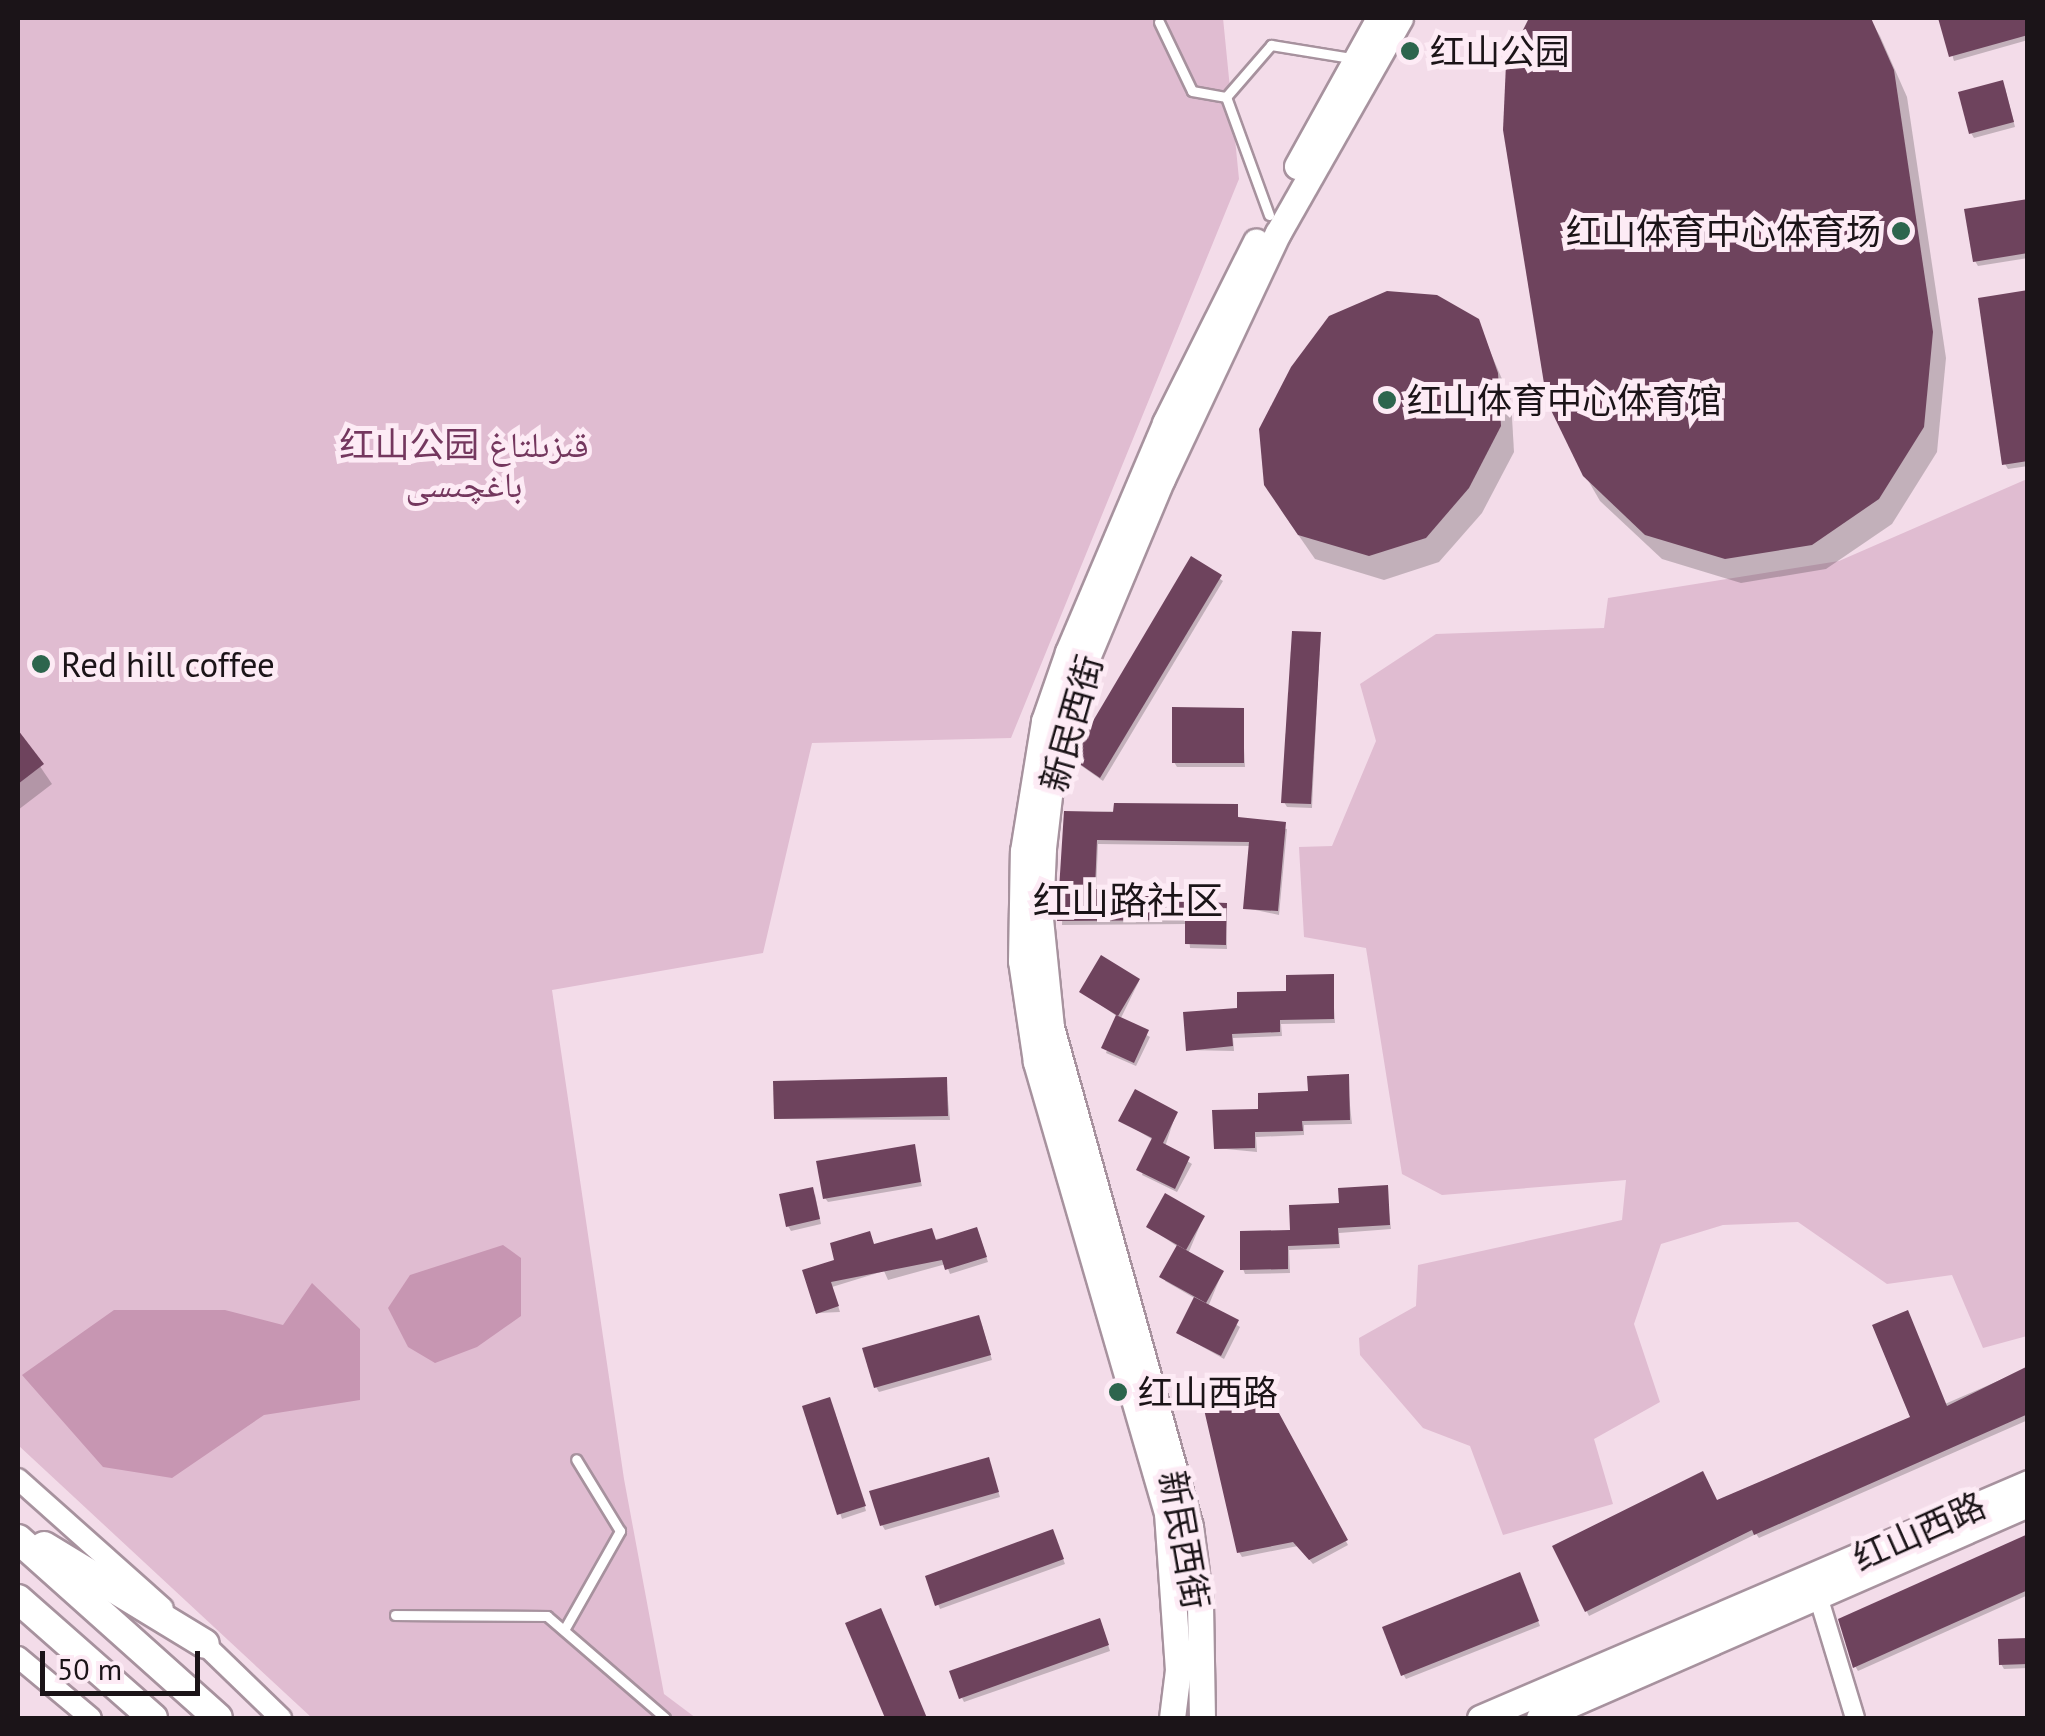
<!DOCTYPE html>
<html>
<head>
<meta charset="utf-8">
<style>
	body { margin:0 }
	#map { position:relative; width:2045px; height:1736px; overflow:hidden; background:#f3dce9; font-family:"PT Sans","Noto Naskh Arabic","Noto Sans SC",sans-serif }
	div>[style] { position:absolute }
	.green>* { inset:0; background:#e0bcd1 }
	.water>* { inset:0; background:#c796b2 }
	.shadow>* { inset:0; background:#0003 }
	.building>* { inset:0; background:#6e435d }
	.roads { filter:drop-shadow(2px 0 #a7929e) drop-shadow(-2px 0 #a7929e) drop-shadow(0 2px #a7929e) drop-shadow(0 -2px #a7929e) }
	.service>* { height:9px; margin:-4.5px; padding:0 4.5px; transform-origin:4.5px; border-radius:4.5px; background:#fff }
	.minor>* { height:18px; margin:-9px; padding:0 9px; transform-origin:9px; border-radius:9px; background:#fff }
	.tertiary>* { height:20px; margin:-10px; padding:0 10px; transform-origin:10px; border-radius:10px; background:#fff }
	.secondary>* { height:25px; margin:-12.5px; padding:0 12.5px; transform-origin:12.5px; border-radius:12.5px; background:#fff }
	.trunk>* { height:28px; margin:-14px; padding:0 14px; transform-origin:14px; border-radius:14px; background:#fff }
	.dots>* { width:28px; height:28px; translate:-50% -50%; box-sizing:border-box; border:5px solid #fdebf5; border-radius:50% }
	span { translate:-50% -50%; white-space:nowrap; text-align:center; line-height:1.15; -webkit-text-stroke:10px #fdebf5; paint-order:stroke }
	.poi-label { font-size:35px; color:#1b1418 }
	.left { translate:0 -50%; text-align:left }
	.right { translate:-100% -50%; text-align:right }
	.park-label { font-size:35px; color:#74375e }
	.street-label { font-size:35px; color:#1b1418 }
	.neighbourhood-label { font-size:38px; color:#1b1418 }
	.frame { position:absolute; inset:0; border:20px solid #1b1418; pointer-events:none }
	.scale { position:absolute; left:40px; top:1651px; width:160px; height:45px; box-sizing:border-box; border:5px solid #1b1418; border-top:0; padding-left:12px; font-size:30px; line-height:35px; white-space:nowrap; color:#1b1418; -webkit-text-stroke:8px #fdebf5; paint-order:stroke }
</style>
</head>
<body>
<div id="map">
	<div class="green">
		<i style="clip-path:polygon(18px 18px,1223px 18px,1239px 179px,1011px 738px,812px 743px,763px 953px,552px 990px,624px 1479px,664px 1694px,696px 1718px,312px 1718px,18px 1445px)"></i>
		<i style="clip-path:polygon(2027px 479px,2027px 1336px,1983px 1348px,1952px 1275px,1887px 1284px,1798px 1222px,1723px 1225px,1661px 1244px,1634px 1324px,1660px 1402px,1594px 1439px,1613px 1504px,1503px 1535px,1470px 1446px,1423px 1428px,1360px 1355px,1359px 1338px,1416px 1306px,1418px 1265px,1622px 1220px,1626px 1180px,1442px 1195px,1402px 1174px,1366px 948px,1304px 937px,1299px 847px,1332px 846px,1376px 741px,1360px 684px,1436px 634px,1604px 628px,1608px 598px,1839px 561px)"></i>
	</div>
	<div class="water">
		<i style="clip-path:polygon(503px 1245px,521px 1258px,521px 1316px,477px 1347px,435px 1363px,408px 1347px,388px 1308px,410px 1275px)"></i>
		<i style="clip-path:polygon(312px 1283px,360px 1329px,360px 1400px,264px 1415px,172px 1478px,103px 1467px,22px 1375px,114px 1310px,225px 1310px,283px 1325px)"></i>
	</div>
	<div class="shadow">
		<i style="clip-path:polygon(1532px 18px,1869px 18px,1880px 36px,1907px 97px,1946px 358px,1937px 452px,1892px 524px,1826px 569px,1741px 583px,1662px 559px,1600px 501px,1585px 475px,1509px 65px)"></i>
		<i style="clip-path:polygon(1941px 18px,2028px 18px,2028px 40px,1954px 61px)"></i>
		<i style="clip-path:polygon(2005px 88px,2015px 127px,1974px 138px,1971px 133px)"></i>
		<i style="clip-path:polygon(2028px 201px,2028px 258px,1978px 266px,1975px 261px)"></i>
		<i style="clip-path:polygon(2028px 293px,2028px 466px,2008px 469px,2005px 464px)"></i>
		<i style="clip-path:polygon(1477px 321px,1511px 400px,1514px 452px,1482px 513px,1439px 562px,1384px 580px,1315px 559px,1281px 510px)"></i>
		<i style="clip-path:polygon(1192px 560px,1223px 581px,1103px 781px,1073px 760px)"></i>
		<i style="clip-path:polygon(1320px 635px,1312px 808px,1287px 807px,1284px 802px)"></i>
		<i style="clip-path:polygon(1242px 710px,1245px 767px,1177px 767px,1174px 762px)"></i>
		<i style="clip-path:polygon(18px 734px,52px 784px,18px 810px)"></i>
		<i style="clip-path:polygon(1236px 807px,1239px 820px,1287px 829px,1279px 915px,1246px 908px,1251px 846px,1098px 844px,1096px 891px,1172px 893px,1175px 904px,1225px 905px,1227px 949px,1190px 948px,1188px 924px,1062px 925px,1066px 813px)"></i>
		<i style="clip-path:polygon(1332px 977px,1335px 1023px,1281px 1024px,1282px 1036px,1233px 1038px,1234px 1051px,1189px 1050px,1240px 1010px)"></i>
		<i style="clip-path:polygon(1139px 981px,1120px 1020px,1150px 1037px,1136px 1066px,1106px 1053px,1118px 1017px,1082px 992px)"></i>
		<i style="clip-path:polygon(1347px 1077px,1352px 1124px,1304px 1125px,1304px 1135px,1256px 1137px,1257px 1152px,1216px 1148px,1261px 1111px)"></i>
		<i style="clip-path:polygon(946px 1080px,950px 1120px,776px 1119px)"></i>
		<i style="clip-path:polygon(1176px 1113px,1165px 1147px,1192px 1164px,1177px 1192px,1142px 1175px,1153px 1140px,1121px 1120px)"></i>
		<i style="clip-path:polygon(913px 1147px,922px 1186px,828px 1202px,825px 1198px)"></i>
		<i style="clip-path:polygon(1386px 1188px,1391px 1229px,1339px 1233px,1340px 1248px,1289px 1250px,1290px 1273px,1245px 1274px,1243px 1269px,1293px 1233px)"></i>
		<i style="clip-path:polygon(815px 1194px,821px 1224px,791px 1231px,788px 1226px)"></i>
		<i style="clip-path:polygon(1203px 1218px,1188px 1254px,1222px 1273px,1208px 1307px,1240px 1327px,1224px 1359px,1178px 1333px,1196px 1299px,1165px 1281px,1178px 1247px,1149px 1227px)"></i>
		<i style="clip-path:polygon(979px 1234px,988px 1262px,950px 1274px,946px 1264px,888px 1280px,884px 1271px,832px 1287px,840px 1312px,818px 1313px,805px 1272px,874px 1246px)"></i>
		<i style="clip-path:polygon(981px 1322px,992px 1360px,879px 1392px,876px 1387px)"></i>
		<i style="clip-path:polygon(2028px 1368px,2028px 1420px,1759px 1538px,1756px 1534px,1589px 1616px,1555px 1547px,1716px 1503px)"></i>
		<i style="clip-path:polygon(1259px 1381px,1348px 1545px,1313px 1564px,1298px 1546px,1242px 1557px,1239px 1552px)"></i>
		<i style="clip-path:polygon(832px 1404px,866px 1511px,842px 1519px,805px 1408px)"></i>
		<i style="clip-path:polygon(990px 1465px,1000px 1497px,885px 1530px,882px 1525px)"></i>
		<i style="clip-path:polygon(1055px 1537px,1065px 1564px,940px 1609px,938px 1604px)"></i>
		<i style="clip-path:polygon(2028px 1537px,2028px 1595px,1858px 1671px,1855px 1666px)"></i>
		<i style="clip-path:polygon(1522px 1580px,1540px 1626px,1406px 1679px,1403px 1674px)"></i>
		<i style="clip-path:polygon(1102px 1626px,1110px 1651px,964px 1702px,962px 1698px)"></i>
		<i style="clip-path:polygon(2028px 1640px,2028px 1668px,2004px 1669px,2001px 1664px)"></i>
	</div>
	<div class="building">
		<i style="clip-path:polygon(1529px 18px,1871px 18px,1894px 70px,1933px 332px,1924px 427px,1879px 499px,1812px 545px,1725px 559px,1645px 535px,1583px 476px,1547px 402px,1503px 130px,1506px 64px)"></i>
		<i style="clip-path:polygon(1938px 18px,2028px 18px,2028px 35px,1949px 57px)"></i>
		<i style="clip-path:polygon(2003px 80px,2014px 122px,1969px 134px,1958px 92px)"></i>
		<i style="clip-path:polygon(2028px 199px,2028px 253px,1973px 262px,1964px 209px)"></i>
		<i style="clip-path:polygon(2028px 290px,2028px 461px,2002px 465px,1978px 298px)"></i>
		<i style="clip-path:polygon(1387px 291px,1437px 295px,1479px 319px,1498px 373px,1501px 426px,1469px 488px,1426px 538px,1369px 556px,1298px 535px,1264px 485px,1259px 429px,1291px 367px,1329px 316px)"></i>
		<i style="clip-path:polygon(1191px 556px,1222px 575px,1100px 778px,1071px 758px)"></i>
		<i style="clip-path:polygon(1292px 631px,1321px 632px,1311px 804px,1281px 803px)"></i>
		<i style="clip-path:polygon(1172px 707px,1244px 708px,1244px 763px,1172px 763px)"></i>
		<i style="clip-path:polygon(18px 730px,44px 764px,18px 784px)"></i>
		<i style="clip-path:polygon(1114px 803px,1238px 804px,1238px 817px,1286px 822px,1278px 911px,1243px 909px,1249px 842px,1097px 840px,1095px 889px,1173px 890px,1173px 901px,1227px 903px,1226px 945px,1185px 944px,1185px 920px,1057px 921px,1064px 811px,1113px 812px)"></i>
		<i style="clip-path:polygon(1101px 955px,1140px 979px,1118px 1016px,1079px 992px)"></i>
		<i style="clip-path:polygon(1334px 974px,1334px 1019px,1280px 1020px,1280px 1032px,1232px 1034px,1233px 1046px,1186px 1051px,1183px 1012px,1237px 1008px,1237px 992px,1286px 991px,1286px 975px)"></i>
		<i style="clip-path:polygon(1116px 1015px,1149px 1030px,1134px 1063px,1101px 1048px)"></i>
		<i style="clip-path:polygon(1349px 1074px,1350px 1120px,1302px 1121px,1303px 1131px,1255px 1132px,1255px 1148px,1214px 1149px,1212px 1110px,1258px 1109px,1258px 1093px,1308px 1091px,1307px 1076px)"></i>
		<i style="clip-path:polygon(947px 1077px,948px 1116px,774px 1119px,773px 1081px)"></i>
		<i style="clip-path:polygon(1135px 1089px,1178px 1112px,1163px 1143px,1190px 1157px,1175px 1189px,1136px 1170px,1152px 1138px,1118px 1121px)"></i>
		<i style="clip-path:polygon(915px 1144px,921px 1182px,823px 1199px,816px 1161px)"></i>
		<i style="clip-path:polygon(1388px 1185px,1390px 1225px,1338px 1228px,1339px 1244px,1288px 1246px,1288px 1269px,1240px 1270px,1240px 1231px,1290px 1230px,1289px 1205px,1339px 1203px,1338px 1188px)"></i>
		<i style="clip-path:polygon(813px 1187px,820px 1219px,786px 1227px,779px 1194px)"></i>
		<i style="clip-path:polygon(1165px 1193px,1205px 1216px,1186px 1250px,1146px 1227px)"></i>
		<i style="clip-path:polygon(977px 1227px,987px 1257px,945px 1270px,942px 1260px,831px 1282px,839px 1306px,816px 1314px,802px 1270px,834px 1260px,830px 1243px,870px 1231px,874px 1244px,932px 1228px,936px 1240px)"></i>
		<i style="clip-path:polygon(1177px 1245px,1224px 1271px,1206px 1303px,1159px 1277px)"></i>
		<i style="clip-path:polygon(1194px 1297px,1239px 1320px,1221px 1356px,1176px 1333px)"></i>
		<i style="clip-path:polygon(1908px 1310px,1947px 1406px,2028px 1366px,2028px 1414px,1754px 1535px,1752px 1530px,1585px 1612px,1552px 1546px,1703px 1471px,1717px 1500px,1910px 1417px,1872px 1325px)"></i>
		<i style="clip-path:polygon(979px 1315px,991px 1355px,874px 1388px,862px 1348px)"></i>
		<i style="clip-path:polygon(1260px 1378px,1348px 1540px,1309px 1560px,1293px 1542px,1237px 1553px,1200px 1392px)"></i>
		<i style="clip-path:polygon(830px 1397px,866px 1506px,837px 1515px,802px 1406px)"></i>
		<i style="clip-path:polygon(989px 1457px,999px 1492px,880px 1526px,869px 1491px)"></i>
		<i style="clip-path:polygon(1053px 1529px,1064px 1559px,935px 1606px,925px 1576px)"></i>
		<i style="clip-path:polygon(2028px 1534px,2028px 1590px,1853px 1668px,1838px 1619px)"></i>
		<i style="clip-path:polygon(1520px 1572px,1539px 1621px,1401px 1676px,1382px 1627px)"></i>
		<i style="clip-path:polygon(881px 1608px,927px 1718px,885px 1718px,845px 1623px)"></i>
		<i style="clip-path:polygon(1100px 1618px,1109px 1645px,959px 1699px,949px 1671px)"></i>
		<i style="clip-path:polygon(2028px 1638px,2028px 1664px,1999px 1665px,1998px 1639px)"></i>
	</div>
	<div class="roads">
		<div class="service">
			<i style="left:1159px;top:22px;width:76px;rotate:64.4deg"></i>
			<i style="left:1192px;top:91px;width:35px;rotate:10deg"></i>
			<i style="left:1269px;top:215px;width:126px;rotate:-110deg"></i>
			<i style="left:1226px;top:97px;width:69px;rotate:-49.1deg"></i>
			<i style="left:1271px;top:45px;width:81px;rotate:9.2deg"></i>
			<i style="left:395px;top:1615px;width:152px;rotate:0.4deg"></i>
			<i style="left:547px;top:1616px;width:156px;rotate:40.8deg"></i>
			<i style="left:564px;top:1630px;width:114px;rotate:-60.5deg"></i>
			<i style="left:620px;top:1531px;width:84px;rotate:-121.4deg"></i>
		</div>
		<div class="minor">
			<i style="left:1818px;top:1596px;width:127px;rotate:73.1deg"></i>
		</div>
		<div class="tertiary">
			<i style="left:18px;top:1479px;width:194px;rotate:41.7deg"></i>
			<i style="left:197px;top:1637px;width:117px;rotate:44deg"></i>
			<i style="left:18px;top:1657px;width:95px;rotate:39.9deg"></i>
		</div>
		<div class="secondary">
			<i style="left:1297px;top:166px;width:169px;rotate:-61deg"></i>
			<i style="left:1172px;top:1718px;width:48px;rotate:-82.9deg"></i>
			<i style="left:1178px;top:1670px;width:157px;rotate:-94deg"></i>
			<i style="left:1167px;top:1513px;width:470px;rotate:-106.2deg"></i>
			<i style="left:1036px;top:1062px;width:102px;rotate:-98.4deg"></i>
			<i style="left:1021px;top:961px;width:110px;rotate:-89deg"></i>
			<i style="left:1023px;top:851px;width:132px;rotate:-80.8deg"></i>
			<i style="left:1044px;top:721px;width:73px;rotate:-70.8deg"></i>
			<i style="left:1068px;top:652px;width:249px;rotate:-67deg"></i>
			<i style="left:1165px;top:423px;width:203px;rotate:-63.4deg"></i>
			<i style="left:1202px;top:1718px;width:115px;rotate:-91deg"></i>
			<i style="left:1200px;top:1603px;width:77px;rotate:-97.5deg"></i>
			<i style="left:1190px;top:1527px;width:519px;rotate:-105.54deg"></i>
			<i style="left:1051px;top:1027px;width:110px;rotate:-95.8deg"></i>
			<i style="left:1040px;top:918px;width:70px;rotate:-87.5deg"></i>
			<i style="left:1043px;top:848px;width:88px;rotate:-83.4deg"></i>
			<i style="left:1053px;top:761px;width:88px;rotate:-72.8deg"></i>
			<i style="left:1079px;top:677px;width:215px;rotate:-67.3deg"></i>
			<i style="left:1162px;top:479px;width:272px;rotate:-64.8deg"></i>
			<i style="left:1278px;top:233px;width:247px;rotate:-60.4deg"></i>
			<i style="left:1480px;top:1718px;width:596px;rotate:-23.21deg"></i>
			<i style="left:1539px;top:1718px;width:534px;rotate:-23.64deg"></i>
		</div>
		<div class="trunk">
			<i style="left:18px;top:1539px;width:268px;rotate:41.8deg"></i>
			<i style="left:44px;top:1546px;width:188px;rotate:31.3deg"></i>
			<i style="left:18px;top:1599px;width:180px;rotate:41.4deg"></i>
		</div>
	</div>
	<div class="dots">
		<i style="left:1410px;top:51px;background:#2d654d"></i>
		<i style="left:1901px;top:231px;background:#2d654d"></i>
		<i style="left:1387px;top:400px;background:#2d654d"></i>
		<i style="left:41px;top:664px;background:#2d654d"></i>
		<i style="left:1118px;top:1392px;background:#2d654d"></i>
	</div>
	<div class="poi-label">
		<span class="left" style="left:1430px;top:51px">红山公园</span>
		<span class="right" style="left:1881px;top:231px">红山体育中心体育场</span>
		<span class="left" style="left:1407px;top:400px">红山体育中心体育馆</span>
		<span class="left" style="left:61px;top:664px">Red hill coffee</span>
		<span class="left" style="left:1138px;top:1392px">红山西路</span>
	</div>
	<div class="park-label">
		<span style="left:464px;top:464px">红山公园 قىزىلتاغ<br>باغچىسى</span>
	</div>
	<div class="street-label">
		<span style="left:1071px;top:723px;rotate:-74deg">新民西街</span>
		<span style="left:1919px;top:1531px;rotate:-24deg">红山西路</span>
		<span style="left:1185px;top:1540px;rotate:80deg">新民西街</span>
	</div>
	<div class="neighbourhood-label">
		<span style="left:1128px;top:900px">红山路社区</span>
	</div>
	<div class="frame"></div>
	<div class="scale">50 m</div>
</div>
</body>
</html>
